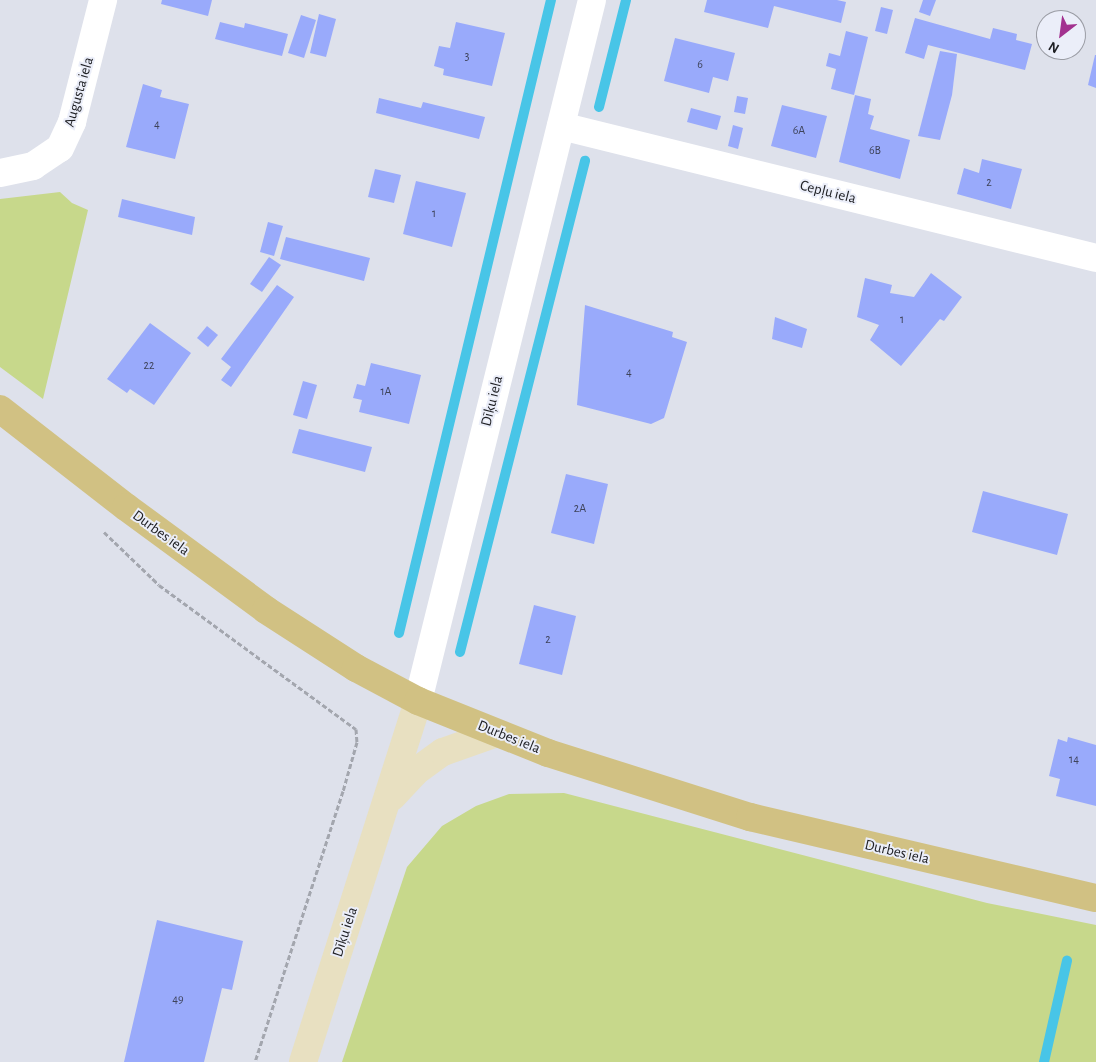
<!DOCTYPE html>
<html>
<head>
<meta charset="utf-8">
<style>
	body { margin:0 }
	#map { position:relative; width:1096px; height:1062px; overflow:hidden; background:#dee1eb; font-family:"Alegreya Sans",sans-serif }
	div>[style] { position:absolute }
	.green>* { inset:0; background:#c7d88b }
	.stream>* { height:10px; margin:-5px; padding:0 5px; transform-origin:5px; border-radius:5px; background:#48c5e7 }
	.building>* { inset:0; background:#99aafb }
	.path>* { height:3px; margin-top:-1.5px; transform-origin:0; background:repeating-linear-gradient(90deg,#a3a6ae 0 5px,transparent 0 7.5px) }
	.street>* { height:28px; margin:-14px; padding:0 14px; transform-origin:14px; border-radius:14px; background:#fff }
	.secondary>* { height:28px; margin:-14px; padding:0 14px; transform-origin:14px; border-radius:14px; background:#e8e0c1 }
	.primary>* { height:28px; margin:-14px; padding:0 14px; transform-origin:14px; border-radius:14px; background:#d1c183 }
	span { translate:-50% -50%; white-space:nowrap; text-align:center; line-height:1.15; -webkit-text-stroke:4px #ebeef9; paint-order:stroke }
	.number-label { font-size:12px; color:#3e435a }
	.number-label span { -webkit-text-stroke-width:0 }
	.street-label { font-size:15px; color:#202125 }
	.north { position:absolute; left:1036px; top:10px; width:50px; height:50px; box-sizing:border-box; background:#ebeef9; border:1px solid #9a9ca4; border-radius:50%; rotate:210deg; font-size:14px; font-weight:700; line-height:20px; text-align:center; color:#202125 }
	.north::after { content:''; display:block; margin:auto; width:18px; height:22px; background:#a2318f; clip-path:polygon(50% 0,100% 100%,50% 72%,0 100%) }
</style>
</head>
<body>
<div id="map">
	<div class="green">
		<i style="clip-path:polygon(60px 192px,72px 203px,88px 210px,43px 399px,0 367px,0 199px)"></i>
		<i style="clip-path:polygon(564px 793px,987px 903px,1096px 925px,1096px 1062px,342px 1062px,407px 867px,442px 826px,476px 806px,509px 794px)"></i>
	</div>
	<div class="stream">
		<i style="left:599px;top:107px;width:110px;rotate:-75.8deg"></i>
		<i style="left:399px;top:633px;width:651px;rotate:-76.5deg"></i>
		<i style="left:460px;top:652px;width:507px;rotate:-75.72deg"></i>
		<i style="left:1044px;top:1062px;width:104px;rotate:-77.2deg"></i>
	</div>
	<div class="building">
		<i style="clip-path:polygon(162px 0,212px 0,208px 16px,161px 4px)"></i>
		<i style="clip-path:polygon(707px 0,837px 0,846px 2px,841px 23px,774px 6px,768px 28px,704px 12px)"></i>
		<i style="clip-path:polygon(923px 0,936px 0,930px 16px,919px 12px)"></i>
		<i style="clip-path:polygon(881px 7px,893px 10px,887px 34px,875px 31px)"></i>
		<i style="clip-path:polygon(319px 14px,336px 19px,326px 57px,310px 53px)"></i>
		<i style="clip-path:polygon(301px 15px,316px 20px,304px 58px,288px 53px)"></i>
		<i style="clip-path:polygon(915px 18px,990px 39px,993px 28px,1017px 34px,1016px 40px,1032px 44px,1025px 70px,928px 45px,924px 59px,905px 53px)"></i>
		<i style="clip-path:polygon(220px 22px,244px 28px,245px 23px,288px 34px,282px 56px,215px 39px)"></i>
		<i style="clip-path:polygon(456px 22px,505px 33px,492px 86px,443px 75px,444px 69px,434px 66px,439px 46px,450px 48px)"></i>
		<i style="clip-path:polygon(846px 31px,868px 37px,854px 95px,831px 89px,836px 69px,826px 66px,829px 53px,840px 56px)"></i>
		<i style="clip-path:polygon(675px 38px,735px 53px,728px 81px,713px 77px,709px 93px,664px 81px)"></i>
		<i style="clip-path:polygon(940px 51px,957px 54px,952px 95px,940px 140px,918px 136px)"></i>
		<i style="clip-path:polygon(1095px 55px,1096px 55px,1096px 88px,1088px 85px)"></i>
		<i style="clip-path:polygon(143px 84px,162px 90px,160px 97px,189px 104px,175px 159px,126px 147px)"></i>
		<i style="clip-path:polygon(855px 95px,871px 99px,868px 114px,874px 116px,870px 129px,910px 140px,900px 179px,839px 162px)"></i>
		<i style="clip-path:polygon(737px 96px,748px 98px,745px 114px,734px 112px)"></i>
		<i style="clip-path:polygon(379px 98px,421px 108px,423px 102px,485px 117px,479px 139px,376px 113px)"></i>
		<i style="clip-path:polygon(782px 105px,827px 116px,816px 158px,771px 146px)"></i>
		<i style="clip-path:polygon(691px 108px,721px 116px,717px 130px,687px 122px)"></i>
		<i style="clip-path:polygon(733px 125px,743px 128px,738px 149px,728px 146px)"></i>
		<i style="clip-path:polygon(982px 159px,1022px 169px,1011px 209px,957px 194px,964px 168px,979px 173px)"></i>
		<i style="clip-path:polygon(375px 169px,401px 175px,394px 203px,368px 197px)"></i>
		<i style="clip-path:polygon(416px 181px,466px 193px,452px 247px,403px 234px)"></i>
		<i style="clip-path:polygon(122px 199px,195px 217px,192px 235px,118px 217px)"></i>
		<i style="clip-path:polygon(268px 222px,283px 226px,274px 256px,260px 252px)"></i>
		<i style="clip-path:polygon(286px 237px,370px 258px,364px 281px,280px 259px)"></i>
		<i style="clip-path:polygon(269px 257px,281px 265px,262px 292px,250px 284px)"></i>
		<i style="clip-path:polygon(931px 273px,962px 297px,944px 321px,940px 319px,901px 366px,870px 340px,879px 325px,857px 317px,865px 278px,892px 285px,890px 293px,914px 297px)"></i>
		<i style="clip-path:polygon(277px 285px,294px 297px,231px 387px,221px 380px,231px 367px,221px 359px)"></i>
		<i style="clip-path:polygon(585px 305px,673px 332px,672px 337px,687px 342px,664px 418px,651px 424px,577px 405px)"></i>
		<i style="clip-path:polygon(775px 317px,807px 329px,802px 348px,772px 339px)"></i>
		<i style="clip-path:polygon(150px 323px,191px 353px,154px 405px,130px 389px,127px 393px,107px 379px)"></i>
		<i style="clip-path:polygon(207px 326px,218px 335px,208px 347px,197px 338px)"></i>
		<i style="clip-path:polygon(371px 363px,421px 375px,409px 424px,359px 412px,362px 400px,353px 398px,357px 384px,365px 386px)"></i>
		<i style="clip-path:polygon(303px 381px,317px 385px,307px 419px,293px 415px)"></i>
		<i style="clip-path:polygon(299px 429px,372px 447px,365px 472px,292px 453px)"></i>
		<i style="clip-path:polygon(566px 474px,608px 484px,594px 544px,551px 533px)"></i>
		<i style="clip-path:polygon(983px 491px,1068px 514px,1057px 555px,972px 532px)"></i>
		<i style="clip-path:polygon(534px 605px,576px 616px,562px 675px,519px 664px)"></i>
		<i style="clip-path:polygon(1068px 737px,1096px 745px,1096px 806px,1056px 796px,1060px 779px,1049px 776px,1058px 739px,1067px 742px)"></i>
		<i style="clip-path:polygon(157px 920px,243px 941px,232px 990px,222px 988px,204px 1062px,124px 1062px)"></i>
	</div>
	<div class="path">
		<i style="left:104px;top:532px;width:76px;rotate:43.9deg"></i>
		<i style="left:159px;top:585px;width:244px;rotate:36.2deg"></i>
		<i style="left:356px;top:729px;width:13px;rotate:86deg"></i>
		<i style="left:357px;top:742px;width:51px;rotate:105.9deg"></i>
		<i style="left:343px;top:791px;width:285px;rotate:108deg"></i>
	</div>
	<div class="street">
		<i style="left:561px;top:126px;width:551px;rotate:13.86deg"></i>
		<i style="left:0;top:173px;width:34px;rotate:-12deg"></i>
		<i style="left:33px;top:166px;width:32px;rotate:-34deg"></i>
		<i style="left:60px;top:148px;width:29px;rotate:-65deg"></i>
		<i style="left:72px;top:122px;width:126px;rotate:-75.7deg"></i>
		<i style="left:418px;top:701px;width:722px;rotate:-76.06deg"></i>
	</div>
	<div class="secondary">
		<i style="left:392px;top:797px;width:34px;rotate:-47deg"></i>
		<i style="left:415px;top:772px;width:34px;rotate:-36deg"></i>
		<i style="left:443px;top:752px;width:57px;rotate:-19.4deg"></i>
		<i style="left:303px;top:1062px;width:379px;rotate:-72.3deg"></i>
	</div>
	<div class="primary">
		<i style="left:0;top:409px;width:160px;rotate:37.9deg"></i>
		<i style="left:126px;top:507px;width:174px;rotate:36.3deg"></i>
		<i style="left:266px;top:610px;width:107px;rotate:32.8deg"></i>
		<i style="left:356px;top:668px;width:70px;rotate:28deg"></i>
		<i style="left:418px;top:701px;width:140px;rotate:21.8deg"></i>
		<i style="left:548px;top:753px;width:212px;rotate:17.6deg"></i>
		<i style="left:750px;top:817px;width:355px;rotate:13.2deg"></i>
	</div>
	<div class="number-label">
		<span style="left:467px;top:57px">3</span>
		<span style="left:700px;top:65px">6</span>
		<span style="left:157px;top:125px">4</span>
		<span style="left:799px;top:131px">6A</span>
		<span style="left:875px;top:151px">6B</span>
		<span style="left:989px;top:183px">2</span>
		<span style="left:434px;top:214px">1</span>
		<span style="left:902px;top:320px">1</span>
		<span style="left:149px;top:366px">22</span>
		<span style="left:629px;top:373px">4</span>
		<span style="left:386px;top:392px">1A</span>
		<span style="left:580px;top:509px">2A</span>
		<span style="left:548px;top:640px">2</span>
		<span style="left:1074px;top:760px">14</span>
		<span style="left:178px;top:1000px">49</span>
	</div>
	<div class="street-label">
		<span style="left:79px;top:92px;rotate:-74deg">Augusta iela</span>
		<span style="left:828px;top:192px;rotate:14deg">Cepļu iela</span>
		<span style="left:492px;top:401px;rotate:-76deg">Dīķu iela</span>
		<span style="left:161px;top:533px;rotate:36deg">Durbes iela</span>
		<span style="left:509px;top:737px;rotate:22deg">Durbes iela</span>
		<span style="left:897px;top:852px;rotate:13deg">Durbes iela</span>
		<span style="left:345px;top:932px;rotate:-72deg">Dīķu iela</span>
	</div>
	<div class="north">N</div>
</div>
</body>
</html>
